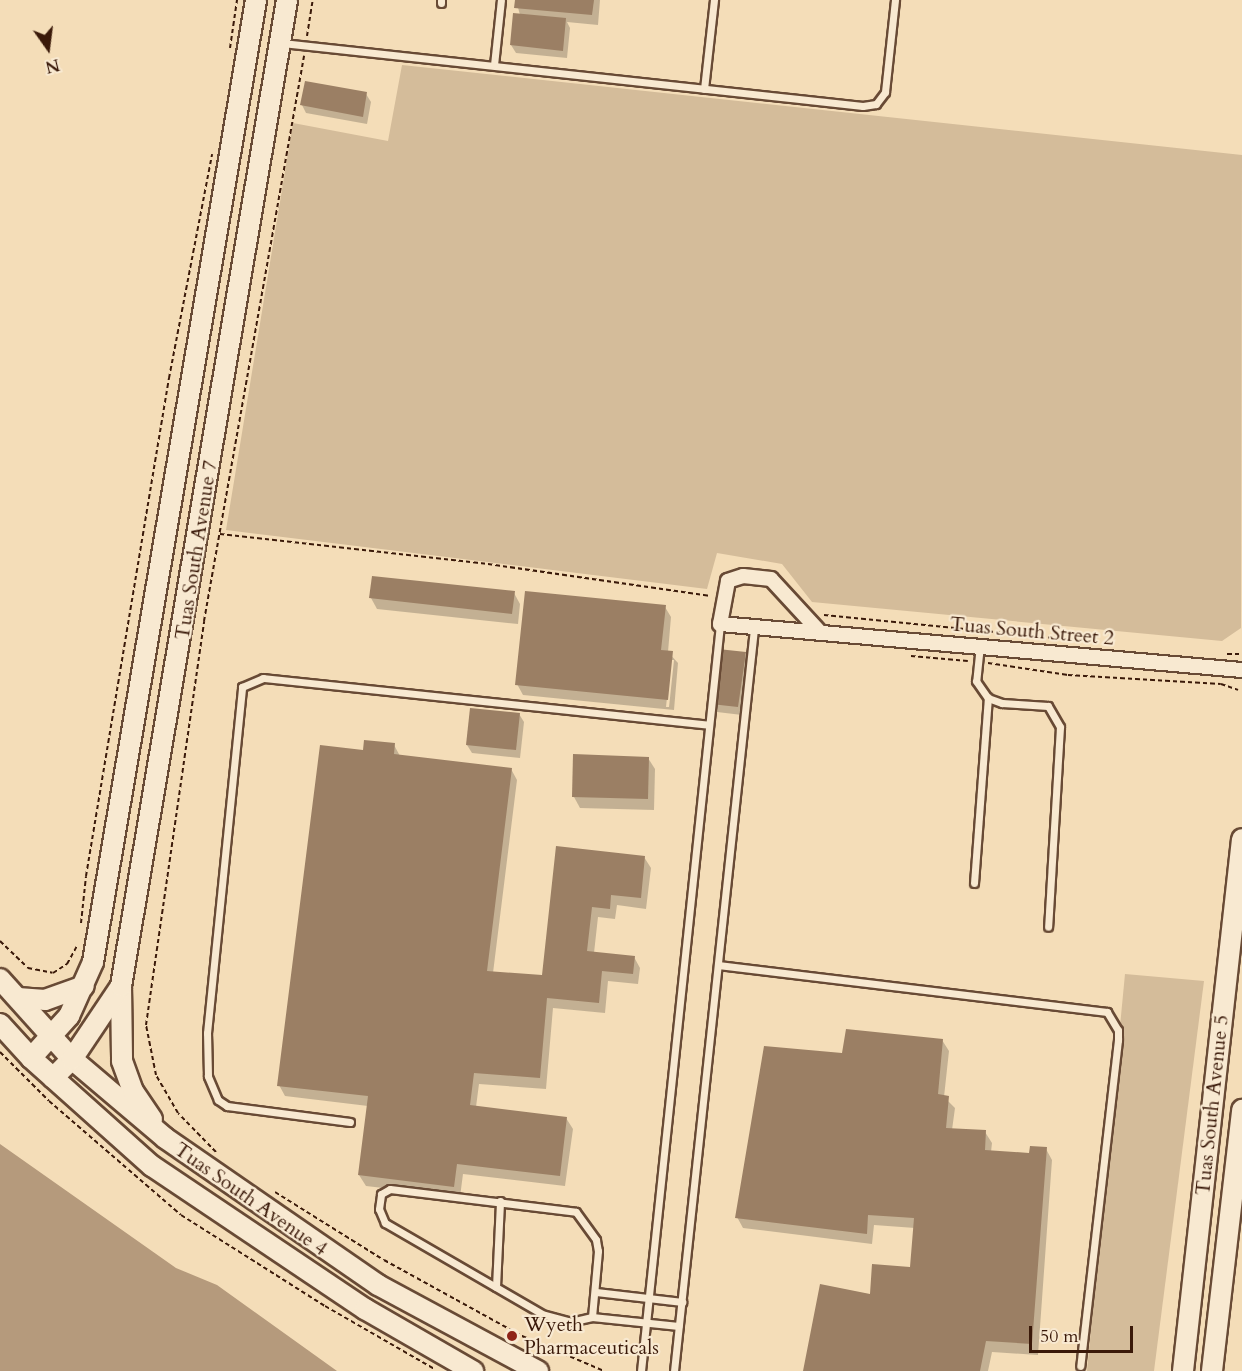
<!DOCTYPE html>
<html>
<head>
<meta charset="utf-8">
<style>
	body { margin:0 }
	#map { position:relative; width:1242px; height:1371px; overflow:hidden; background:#f4ddb8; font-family:Cardo,serif }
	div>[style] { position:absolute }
	.green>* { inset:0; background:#d4bc9a }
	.water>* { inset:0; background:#b59a7c }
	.shadow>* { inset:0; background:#0003 }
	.building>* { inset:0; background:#9b7f64 }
	.path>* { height:2px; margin-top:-1px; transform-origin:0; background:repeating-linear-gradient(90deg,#3a1909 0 4.5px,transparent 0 7.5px) }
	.roads { filter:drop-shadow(2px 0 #684a35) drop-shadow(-2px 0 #684a35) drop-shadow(0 2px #684a35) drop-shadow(0 -2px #684a35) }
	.lane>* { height:7px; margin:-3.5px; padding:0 3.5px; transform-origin:3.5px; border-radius:3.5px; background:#f8e9d1 }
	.street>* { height:14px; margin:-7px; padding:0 7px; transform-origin:7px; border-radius:7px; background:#f8e9d1 }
	.secondary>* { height:20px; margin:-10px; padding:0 10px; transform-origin:10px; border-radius:10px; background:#f8e9d1 }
	.dots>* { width:16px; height:16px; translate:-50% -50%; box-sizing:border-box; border:3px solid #f8e9d1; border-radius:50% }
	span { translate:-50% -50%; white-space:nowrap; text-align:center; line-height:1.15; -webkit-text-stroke:4.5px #f8e9d1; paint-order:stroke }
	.street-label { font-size:20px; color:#3a1909 }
	.poi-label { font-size:20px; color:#3a1909 }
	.left { translate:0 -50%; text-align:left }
	.north { position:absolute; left:18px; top:18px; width:60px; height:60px; -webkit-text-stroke:4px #f8e9d1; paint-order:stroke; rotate:166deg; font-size:16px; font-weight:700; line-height:24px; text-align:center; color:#3a1909 }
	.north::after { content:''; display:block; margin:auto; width:21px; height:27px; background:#3a1909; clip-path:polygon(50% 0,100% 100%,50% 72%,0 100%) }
	.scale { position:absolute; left:1029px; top:1326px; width:104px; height:27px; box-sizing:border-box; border:3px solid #3a1909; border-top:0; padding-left:8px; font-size:18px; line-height:21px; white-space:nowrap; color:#3a1909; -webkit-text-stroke:4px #f8e9d1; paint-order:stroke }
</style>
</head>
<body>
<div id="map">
	<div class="green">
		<i style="clip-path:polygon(402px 65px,1242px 155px,1241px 628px,1222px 641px,812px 602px,782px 564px,717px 553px,707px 589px,226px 530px,293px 123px,388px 141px)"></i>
		<i style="clip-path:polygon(1125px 974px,1204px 981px,1154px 1371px,1087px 1371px)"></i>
	</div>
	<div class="water">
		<i style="clip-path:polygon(0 1144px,176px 1268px,217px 1285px,337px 1371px,0 1371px)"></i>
	</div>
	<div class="shadow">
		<i style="clip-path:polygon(516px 0,600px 0,598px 25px,567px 22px,570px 28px,567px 58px,516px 53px,511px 45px,520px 15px)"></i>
		<i style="clip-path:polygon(366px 94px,371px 102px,367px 124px,306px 113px,302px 105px)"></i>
		<i style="clip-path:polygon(514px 593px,520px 604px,518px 624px,377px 609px,371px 598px)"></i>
		<i style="clip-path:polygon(evenodd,665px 607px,671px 617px,668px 652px,678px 663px,674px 710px,523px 695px,517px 684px,665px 607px,671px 660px,674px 660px,669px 707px,666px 707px,671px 660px)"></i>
		<i style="clip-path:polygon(745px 654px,749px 662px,742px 715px,717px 712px,713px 704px)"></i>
		<i style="clip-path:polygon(519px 714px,524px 722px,520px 758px,472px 753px,467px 745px)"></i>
		<i style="clip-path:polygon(394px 745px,400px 756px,511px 769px,517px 780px,493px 973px,544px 977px,557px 848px,644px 857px,651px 868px,646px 909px,617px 905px,615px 919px,598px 917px,594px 953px,634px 957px,640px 968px,638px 984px,608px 981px,605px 1013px,553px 1008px,546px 1089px,479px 1084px,476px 1107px,566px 1118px,573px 1129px,565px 1186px,463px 1174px,460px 1197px,366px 1186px,359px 1175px,368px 1106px,285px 1096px,279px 1085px,365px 752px)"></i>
		<i style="clip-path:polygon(648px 758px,655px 769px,654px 810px,580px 808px,574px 797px)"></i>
		<i style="clip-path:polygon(942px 1040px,949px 1051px,944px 1097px,955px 1108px,952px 1130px,985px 1132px,992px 1143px,991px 1152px,1031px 1154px,1046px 1149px,1052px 1160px,1038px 1355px,992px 1352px,988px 1371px,804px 1371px,912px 1269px,915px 1228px,874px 1225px,872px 1244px,743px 1228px,737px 1217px,843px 1055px)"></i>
	</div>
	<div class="building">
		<i style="clip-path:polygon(515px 0,594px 0,592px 15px,514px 8px)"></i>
		<i style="clip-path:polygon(513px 13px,566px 18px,563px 51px,510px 45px)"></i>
		<i style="clip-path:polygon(305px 81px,367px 92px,363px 117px,300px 105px)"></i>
		<i style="clip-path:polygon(372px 576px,515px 591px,512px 614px,369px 598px)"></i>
		<i style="clip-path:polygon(525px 591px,666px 605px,661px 650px,673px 651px,668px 700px,515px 685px)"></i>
		<i style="clip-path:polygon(718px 649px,746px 652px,738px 707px,711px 704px)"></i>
		<i style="clip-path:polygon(470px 708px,520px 713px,516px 750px,466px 745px)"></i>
		<i style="clip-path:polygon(364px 740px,395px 743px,394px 754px,512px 768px,487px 971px,542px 975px,556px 846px,645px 856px,641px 898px,611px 895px,610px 909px,592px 907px,587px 951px,635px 956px,633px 974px,602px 971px,599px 1003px,547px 998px,540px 1078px,474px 1073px,470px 1105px,567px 1117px,560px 1176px,457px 1164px,454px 1187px,358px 1175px,368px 1096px,277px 1086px,320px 745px,363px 750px)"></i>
		<i style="clip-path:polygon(573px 754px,649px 757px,648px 799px,572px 797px)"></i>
		<i style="clip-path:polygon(846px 1029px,943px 1039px,938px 1094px,949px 1096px,946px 1128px,986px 1130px,985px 1150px,1029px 1153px,1030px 1146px,1047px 1147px,1032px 1344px,986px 1341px,980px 1371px,803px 1371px,820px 1284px,870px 1294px,872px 1264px,910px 1267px,914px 1218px,868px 1215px,867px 1234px,735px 1218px,764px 1046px,842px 1053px)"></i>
	</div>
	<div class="path">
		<i style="left:307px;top:36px;width:36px;rotate:-81deg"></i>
		<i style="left:230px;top:48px;width:49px;rotate:-81.7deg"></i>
		<i style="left:220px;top:534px;width:270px;rotate:6.4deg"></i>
		<i style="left:488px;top:564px;width:225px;rotate:8.2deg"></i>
		<i style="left:824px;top:615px;width:261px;rotate:5.7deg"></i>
		<i style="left:1227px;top:654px;width:15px"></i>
		<i style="left:911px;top:656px;width:57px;rotate:5deg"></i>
		<i style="left:988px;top:663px;width:81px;rotate:8.5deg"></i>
		<i style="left:1068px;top:675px;width:153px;rotate:3.4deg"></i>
		<i style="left:1221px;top:684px;width:18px;rotate:19deg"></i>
		<i style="left:81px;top:923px;width:47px;rotate:-83.9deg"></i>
		<i style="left:86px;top:876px;width:505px;rotate:-80.54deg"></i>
		<i style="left:169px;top:378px;width:228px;rotate:-79.1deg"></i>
		<i style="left:0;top:941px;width:39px;rotate:44deg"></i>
		<i style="left:28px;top:968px;width:25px;rotate:11deg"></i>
		<i style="left:53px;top:973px;width:17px;rotate:-33deg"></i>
		<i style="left:67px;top:964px;width:21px;rotate:-61deg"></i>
		<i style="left:0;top:1052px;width:69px;rotate:45deg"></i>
		<i style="left:49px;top:1101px;width:174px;rotate:40.8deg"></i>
		<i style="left:181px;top:1215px;width:170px;rotate:32.3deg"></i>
		<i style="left:325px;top:1306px;width:125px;rotate:29.9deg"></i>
		<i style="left:216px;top:1152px;width:54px;rotate:-134.3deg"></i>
		<i style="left:178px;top:1113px;width:44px;rotate:-120.1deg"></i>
		<i style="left:156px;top:1075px;width:51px;rotate:-101.3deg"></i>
		<i style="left:146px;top:1025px;width:408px;rotate:-81.8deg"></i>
		<i style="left:204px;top:621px;width:574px;rotate:-79.96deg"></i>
		<i style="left:275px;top:1192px;width:128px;rotate:32deg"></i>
		<i style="left:384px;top:1260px;width:158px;rotate:28.8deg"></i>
		<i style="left:522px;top:1336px;width:89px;rotate:23.1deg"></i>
	</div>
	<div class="roads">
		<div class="lane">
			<i style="left:441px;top:3px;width:3px;rotate:-90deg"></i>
			<i style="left:282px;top:43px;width:584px;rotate:6.19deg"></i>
			<i style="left:863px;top:106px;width:13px;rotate:-9deg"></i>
			<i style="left:876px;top:104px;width:15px;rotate:-53deg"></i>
			<i style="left:885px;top:92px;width:93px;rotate:-83.8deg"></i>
			<i style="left:494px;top:65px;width:65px;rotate:-83.9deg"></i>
			<i style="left:704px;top:89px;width:90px;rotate:-83.6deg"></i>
			<i style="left:980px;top:645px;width:36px;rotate:96deg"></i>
			<i style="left:976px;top:681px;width:21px;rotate:55deg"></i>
			<i style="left:988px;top:698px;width:15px;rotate:20deg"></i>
			<i style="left:1002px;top:703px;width:46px;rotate:3.7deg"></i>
			<i style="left:1048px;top:706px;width:24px;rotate:60deg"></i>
			<i style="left:1060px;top:727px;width:200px;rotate:93.4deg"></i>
			<i style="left:974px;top:883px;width:186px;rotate:-85.7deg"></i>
			<i style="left:718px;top:965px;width:392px;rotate:6.9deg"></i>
			<i style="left:1107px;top:1012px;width:21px;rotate:59deg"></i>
			<i style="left:1118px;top:1030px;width:10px;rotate:90deg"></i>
			<i style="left:1118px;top:1040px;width:328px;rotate:96.6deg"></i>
			<i style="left:350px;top:1122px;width:124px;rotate:-172.6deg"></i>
			<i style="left:227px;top:1106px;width:11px;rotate:-146deg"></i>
			<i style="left:218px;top:1100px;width:26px;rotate:-113deg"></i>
			<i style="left:208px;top:1076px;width:43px;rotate:-91.3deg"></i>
			<i style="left:207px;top:1033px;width:348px;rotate:-84.2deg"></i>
			<i style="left:242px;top:687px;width:23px;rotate:-23deg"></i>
			<i style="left:263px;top:678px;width:447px;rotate:6deg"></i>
			<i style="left:390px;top:1189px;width:187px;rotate:7deg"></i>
			<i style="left:576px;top:1212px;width:34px;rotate:54deg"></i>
			<i style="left:596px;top:1240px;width:11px;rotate:80deg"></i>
			<i style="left:598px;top:1251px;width:66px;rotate:95.2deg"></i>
			<i style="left:592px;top:1317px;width:22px;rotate:167deg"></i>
			<i style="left:571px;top:1322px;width:28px;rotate:-165deg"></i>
			<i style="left:544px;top:1315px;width:184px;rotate:-149.9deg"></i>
			<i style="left:385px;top:1223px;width:15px;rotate:-113deg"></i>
			<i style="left:379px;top:1209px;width:15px;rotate:-82deg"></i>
			<i style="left:381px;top:1194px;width:10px;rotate:-29deg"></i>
			<i style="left:496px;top:1287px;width:86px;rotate:-87.3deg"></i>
			<i style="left:596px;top:1292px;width:87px;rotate:6.6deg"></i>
			<i style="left:592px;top:1317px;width:87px;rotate:5.9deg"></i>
			<i style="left:641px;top:1371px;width:751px;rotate:-83.96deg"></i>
			<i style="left:674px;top:1371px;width:746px;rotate:-83.85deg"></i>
		</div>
		<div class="street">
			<i style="left:818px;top:630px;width:69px;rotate:-132.7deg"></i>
			<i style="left:771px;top:579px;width:28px;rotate:-174deg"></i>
			<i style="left:743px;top:576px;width:16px;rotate:162deg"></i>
			<i style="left:728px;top:581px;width:44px;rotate:100.5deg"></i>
			<i style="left:720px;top:624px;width:524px;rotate:5.04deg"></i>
		</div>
		<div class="secondary">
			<i style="left:0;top:979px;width:108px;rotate:48deg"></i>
			<i style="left:72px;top:1059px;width:122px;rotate:40.3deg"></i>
			<i style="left:165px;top:1138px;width:259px;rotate:34.6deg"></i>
			<i style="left:378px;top:1285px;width:182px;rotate:28.3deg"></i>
			<i style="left:121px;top:986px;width:75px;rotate:89.2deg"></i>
			<i style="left:122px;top:1061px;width:32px;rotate:70deg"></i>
			<i style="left:133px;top:1091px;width:34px;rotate:56deg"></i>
			<i style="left:18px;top:998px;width:27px;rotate:4deg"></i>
			<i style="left:45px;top:1000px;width:41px;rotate:-19.7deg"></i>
			<i style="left:0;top:1024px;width:46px;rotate:47.6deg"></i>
			<i style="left:31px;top:1058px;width:162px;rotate:41.8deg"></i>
			<i style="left:152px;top:1166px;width:257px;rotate:33.9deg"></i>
			<i style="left:365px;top:1309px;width:125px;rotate:29.9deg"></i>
			<i style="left:31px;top:1058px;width:57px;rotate:-47.9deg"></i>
			<i style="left:69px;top:1016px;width:59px;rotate:-66deg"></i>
			<i style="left:93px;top:962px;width:976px;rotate:-80.38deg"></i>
			<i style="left:53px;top:1078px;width:27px;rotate:-45deg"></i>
			<i style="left:72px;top:1059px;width:88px;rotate:-56.1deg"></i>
			<i style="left:121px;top:986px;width:1000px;rotate:-80.44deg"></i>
			<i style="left:1183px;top:1371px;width:535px;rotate:-83.67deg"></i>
			<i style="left:1212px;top:1371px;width:263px;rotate:-83.4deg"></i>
		</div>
	</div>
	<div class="dots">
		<i style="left:512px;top:1336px;background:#8f2418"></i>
	</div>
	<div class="street-label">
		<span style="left:196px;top:550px;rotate:-81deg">Tuas South Avenue 7</span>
		<span style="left:1032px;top:631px;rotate:5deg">Tuas South Street 2</span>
		<span style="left:1212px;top:1105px;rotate:-84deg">Tuas South Avenue 5</span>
		<span style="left:251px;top:1199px;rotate:35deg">Tuas South Avenue 4</span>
	</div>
	<div class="poi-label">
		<span class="left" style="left:524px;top:1336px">Wyeth<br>Pharmaceuticals</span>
	</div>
	<div class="north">N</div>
	<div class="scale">50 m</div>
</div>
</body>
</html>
